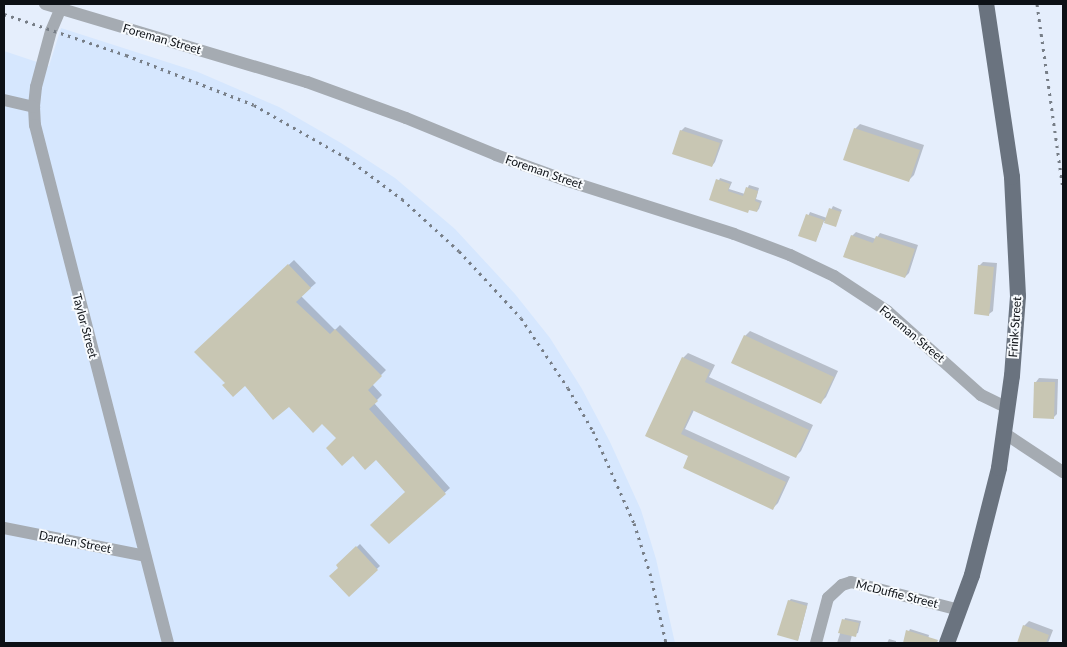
<!DOCTYPE html>
<html>
<head>
<meta charset="utf-8">
<style>
	body { margin:0 }
	#map { position:relative; width:1067px; height:647px; overflow:hidden; background:#e5eefc; font-family:Lato,sans-serif }
	div>[style] { position:absolute }
	.built>* { inset:0; background:#d6e7fe }
	.shadow>* { inset:0; background:#0003 }
	.building>* { inset:0; background:#c8c6b3 }
	.minor>* { height:12px; margin:-6px; padding:0 6px; transform-origin:6px; border-radius:6px; background:#a5abb2 }
	.major>* { height:16px; margin:-8px; padding:0 8px; transform-origin:8px; border-radius:8px; background:#6a737f }
	.rail>* { height:3px; margin-top:-1.5px; transform-origin:0; background:repeating-linear-gradient(90deg,#777e87 0 2.5px,transparent 0 7.5px) }
	span { translate:-50% -50%; white-space:nowrap; text-align:center; line-height:1.15; -webkit-text-stroke:4px #f8fbfe; paint-order:stroke }
	.street-label { font-size:12px; color:#0d1116 }
	.frame { position:absolute; inset:0; border:5px solid #0d1116; pointer-events:none }
</style>
</head>
<body>
<div id="map">
	<div class="built">
		<i style="clip-path:polygon(61px 28px,198px 72px,279px 107px,341px 143px,395px 178px,455px 229px,515px 294px,550px 338px,582px 389px,610px 442px,641px 510px,656px 559px,675px 643px,4px 643px,4px 51px,49px 66px)"></i>
	</div>
	<div class="shadow">
		<i style="clip-path:polygon(860px 124px,924px 145px,914px 175px,909px 180px,855px 129px)"></i>
		<i style="clip-path:polygon(685px 127px,723px 140px,715px 162px,712px 166px,681px 131px)"></i>
		<i style="clip-path:polygon(720px 178px,732px 182px,729px 189px,745px 194px,749px 185px,759px 188px,756px 199px,762px 201px,759px 209px,757px 211px,711px 199px)"></i>
		<i style="clip-path:polygon(833px 206px,842px 210px,835px 225px,824px 221px,816px 240px,800px 235px,810px 212px,827px 218px)"></i>
		<i style="clip-path:polygon(856px 232px,876px 239px,880px 233px,918px 245px,909px 273px,905px 277px,852px 236px)"></i>
		<i style="clip-path:polygon(294px 260px,316px 283px,301px 296px,335px 330px,340px 325px,386px 370px,372px 384px,382px 395px,374px 403px,450px 488px,389px 543px,406px 492px,376px 458px,337px 438px,322px 423px,289px 405px,246px 384px,226px 383px,196px 352px)"></i>
		<i style="clip-path:polygon(983px 262px,997px 263px,993px 311px,989px 314px,979px 266px)"></i>
		<i style="clip-path:polygon(750px 331px,838px 371px,826px 397px,821px 402px,745px 336px)"></i>
		<i style="clip-path:polygon(688px 353px,715px 365px,709px 377px,813px 425px,801px 451px,796px 456px,694px 410px,685px 429px,790px 477px,778px 503px,773px 508px,690px 456px,647px 436px,683px 358px)"></i>
		<i style="clip-path:polygon(1039px 378px,1058px 379px,1057px 414px,1054px 417px,1036px 382px)"></i>
		<i style="clip-path:polygon(360px 544px,380px 566px,349px 595px,338px 565px)"></i>
		<i style="clip-path:polygon(791px 599px,808px 603px,798px 640px,789px 601px)"></i>
		<i style="clip-path:polygon(845px 618px,861px 621px,858px 633px,852px 635px,850px 643px,837px 643px)"></i>
		<i style="clip-path:polygon(1029px 621px,1053px 630px,1048px 643px,1018px 643px,1024px 626px)"></i>
		<i style="clip-path:polygon(910px 629px,929px 635px,927px 643px,904px 642px)"></i>
		<i style="clip-path:polygon(889px 639px,896px 641px,896px 643px,887px 643px)"></i>
	</div>
	<div class="building">
		<i style="clip-path:polygon(854px 128px,920px 150px,909px 182px,843px 160px)"></i>
		<i style="clip-path:polygon(680px 130px,720px 143px,712px 167px,672px 154px)"></i>
		<i style="clip-path:polygon(716px 179px,730px 184px,728px 191px,743px 196px,746px 187px,758px 191px,755px 201px,760px 203px,757px 212px,749px 210px,748px 213px,709px 200px)"></i>
		<i style="clip-path:polygon(829px 208px,841px 212px,836px 227px,824px 223px)"></i>
		<i style="clip-path:polygon(806px 214px,824px 220px,816px 242px,798px 236px)"></i>
		<i style="clip-path:polygon(851px 235px,873px 243px,876px 236px,915px 249px,905px 278px,843px 257px)"></i>
		<i style="clip-path:polygon(288px 264px,311px 288px,296px 302px,330px 334px,335px 329px,382px 376px,368px 390px,378px 401px,369px 409px,446px 494px,389px 544px,370px 525px,405px 492px,376px 460px,365px 470px,353px 456px,342px 466px,326px 448px,336px 438px,322px 424px,313px 433px,289px 407px,273px 420px,245px 386px,233px 397px,222px 385px,225px 383px,194px 352px)"></i>
		<i style="clip-path:polygon(978px 265px,994px 267px,989px 316px,974px 314px)"></i>
		<i style="clip-path:polygon(744px 335px,834px 377px,821px 404px,731px 363px)"></i>
		<i style="clip-path:polygon(682px 357px,710px 370px,705px 382px,809px 430px,796px 458px,692px 410px,681px 434px,786px 482px,773px 510px,683px 468px,688px 456px,645px 436px)"></i>
		<i style="clip-path:polygon(1034px 382px,1055px 382px,1054px 419px,1033px 418px)"></i>
		<i style="clip-path:polygon(356px 546px,378px 570px,349px 597px,329px 576px,338px 568px,336px 565px)"></i>
		<i style="clip-path:polygon(788px 600px,807px 606px,798px 641px,777px 635px)"></i>
		<i style="clip-path:polygon(842px 619px,859px 623px,856px 637px,838px 633px)"></i>
		<i style="clip-path:polygon(1023px 625px,1049px 635px,1046px 643px,1017px 643px)"></i>
		<i style="clip-path:polygon(906px 630px,938px 640px,937px 643px,903px 643px)"></i>
	</div>
	<div class="minor">
		<i style="left:45px;top:4px;width:273px;rotate:16.6deg"></i>
		<i style="left:307px;top:82px;width:105px;rotate:20deg"></i>
		<i style="left:406px;top:118px;width:97px;rotate:22.3deg"></i>
		<i style="left:496px;top:155px;width:73px;rotate:19.9deg"></i>
		<i style="left:565px;top:180px;width:177px;rotate:17.7deg"></i>
		<i style="left:734px;top:234px;width:60px;rotate:20.6deg"></i>
		<i style="left:790px;top:255px;width:49px;rotate:25.5deg"></i>
		<i style="left:834px;top:276px;width:64px;rotate:33.4deg"></i>
		<i style="left:887px;top:311px;width:126px;rotate:41.8deg"></i>
		<i style="left:981px;top:395px;width:30px;rotate:26deg"></i>
		<i style="left:60px;top:10px;width:23px;rotate:113deg"></i>
		<i style="left:51px;top:31px;width:58px;rotate:105deg"></i>
		<i style="left:36px;top:87px;width:20px;rotate:96deg"></i>
		<i style="left:34px;top:107px;width:18px;rotate:87deg"></i>
		<i style="left:35px;top:125px;width:535px;rotate:75.6deg"></i>
		<i style="left:4px;top:100px;width:31px;rotate:13deg"></i>
		<i style="left:1004px;top:433px;width:71px;rotate:33.5deg"></i>
		<i style="left:4px;top:528px;width:144px;rotate:11.2deg"></i>
		<i style="left:816px;top:643px;width:47px;rotate:-75.1deg"></i>
		<i style="left:828px;top:598px;width:19px;rotate:-43deg"></i>
		<i style="left:842px;top:585px;width:9px;rotate:-18deg"></i>
		<i style="left:851px;top:582px;width:112px;rotate:14.5deg"></i>
	</div>
	<div class="major">
		<i style="left:947px;top:643px;width:72px;rotate:-69.8deg"></i>
		<i style="left:972px;top:575px;width:110px;rotate:-75.8deg"></i>
		<i style="left:999px;top:468px;width:93px;rotate:-82deg"></i>
		<i style="left:1012px;top:376px;width:80px;rotate:-85.7deg"></i>
		<i style="left:1018px;top:296px;width:119px;rotate:-92.9deg"></i>
		<i style="left:1012px;top:177px;width:175px;rotate:-98.5deg"></i>
	</div>
	<div class="rail">
		<i style="left:1037px;top:4px;width:187px;rotate:82deg"></i>
		<i style="left:4px;top:14px;width:129px;rotate:18.6deg"></i>
		<i style="left:126px;top:55px;width:137px;rotate:21.3deg"></i>
		<i style="left:254px;top:105px;width:107px;rotate:29.7deg"></i>
		<i style="left:347px;top:158px;width:69px;rotate:36.7deg"></i>
		<i style="left:402px;top:199px;width:77px;rotate:42.4deg"></i>
		<i style="left:459px;top:251px;width:91px;rotate:47.2deg"></i>
		<i style="left:521px;top:318px;width:84px;rotate:56.1deg"></i>
		<i style="left:568px;top:388px;width:50px;rotate:59.8deg"></i>
		<i style="left:593px;top:431px;width:101px;rotate:66deg"></i>
		<i style="left:634px;top:523px;width:52px;rotate:72.3deg"></i>
		<i style="left:650px;top:573px;width:72px;rotate:77.1deg"></i>
	</div>
	<div class="street-label">
		<span style="left:162px;top:39px;rotate:16deg">Foreman Street</span>
		<span style="left:544px;top:172px;rotate:19deg">Foreman Street</span>
		<span style="left:85px;top:326px;rotate:75deg">Taylor Street</span>
		<span style="left:1015px;top:327px;rotate:-86deg">Frink Street</span>
		<span style="left:912px;top:334px;rotate:40deg">Foreman Street</span>
		<span style="left:75px;top:542px;rotate:11deg">Darden Street</span>
		<span style="left:897px;top:594px;rotate:14deg">McDuffie Street</span>
	</div>
	<div class="frame"></div>
</div>
</body>
</html>
